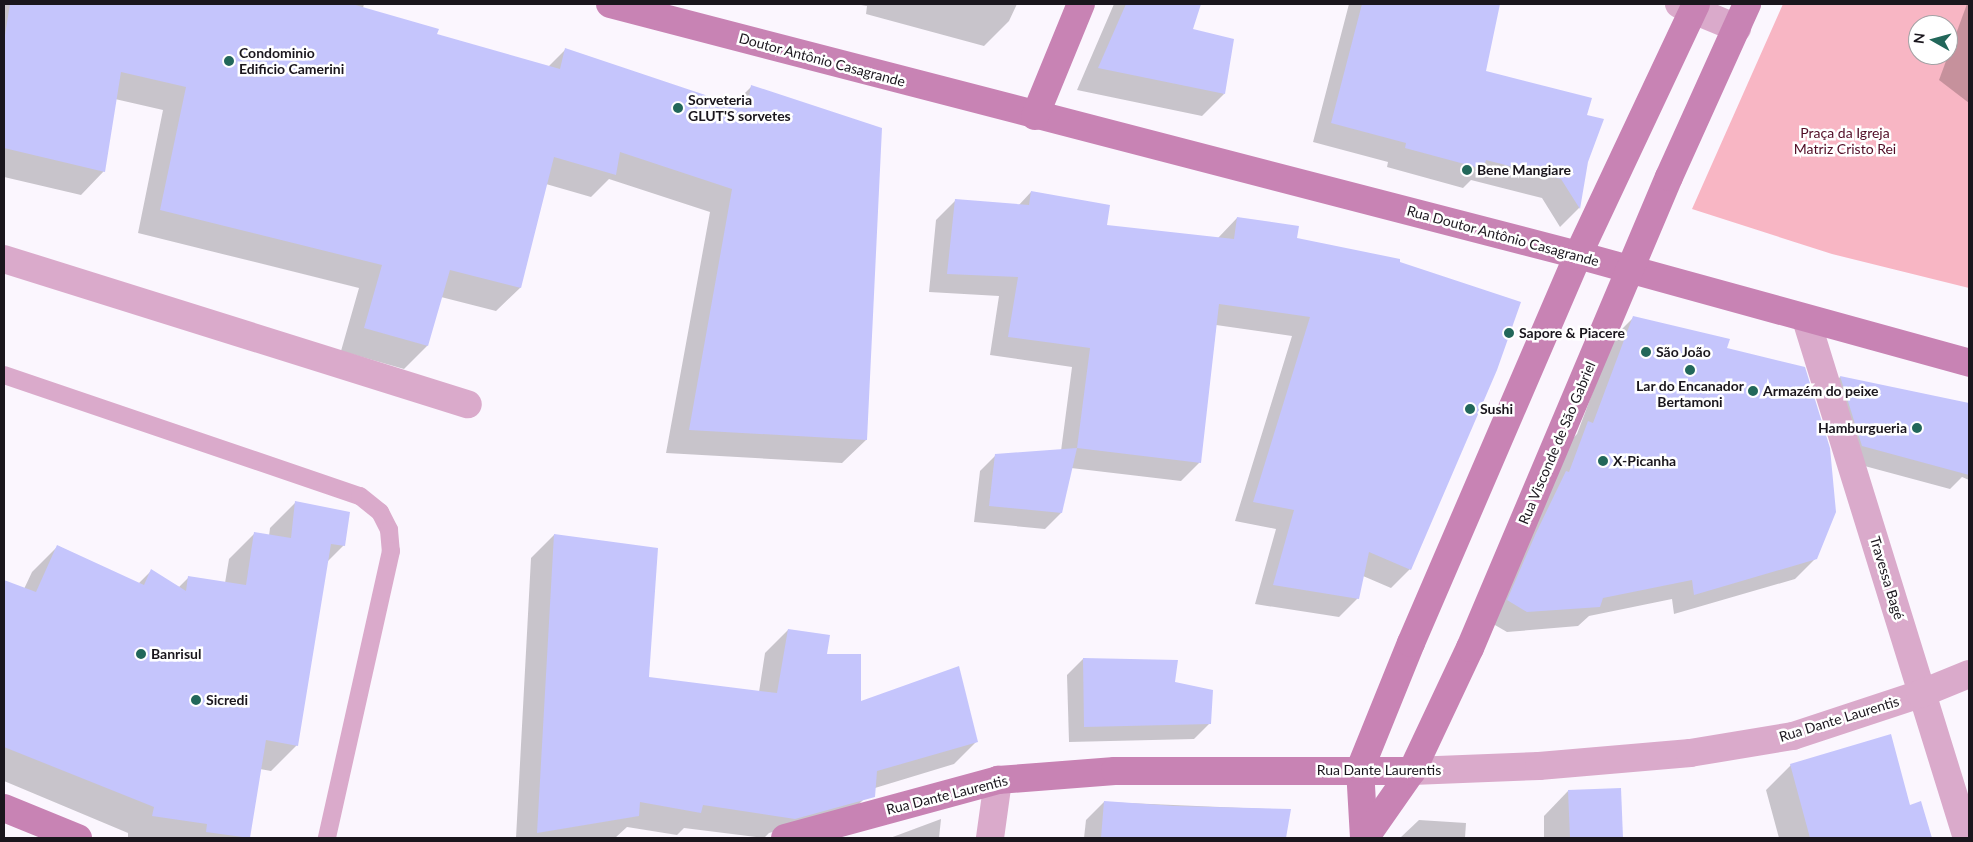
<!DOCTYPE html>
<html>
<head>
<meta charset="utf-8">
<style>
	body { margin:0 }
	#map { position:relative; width:1973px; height:842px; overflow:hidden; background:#fbf6fe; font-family:Lato,sans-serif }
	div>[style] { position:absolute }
	.green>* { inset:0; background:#f8b6c4 }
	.shadow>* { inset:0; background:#0003 }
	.building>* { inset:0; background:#c5c5fc }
	.lane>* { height:18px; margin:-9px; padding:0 9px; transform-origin:9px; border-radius:9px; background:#daaacb }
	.street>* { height:28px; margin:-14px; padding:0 14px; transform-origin:14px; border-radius:14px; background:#daaacb }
	.secondary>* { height:28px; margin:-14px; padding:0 14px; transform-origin:14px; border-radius:14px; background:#c883b4 }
	.dots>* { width:14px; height:14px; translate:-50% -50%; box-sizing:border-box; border:2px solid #fff; border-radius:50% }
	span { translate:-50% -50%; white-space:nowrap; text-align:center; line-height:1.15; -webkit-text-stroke:5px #fff; paint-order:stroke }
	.poi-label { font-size:14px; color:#1a161d; font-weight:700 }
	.left { translate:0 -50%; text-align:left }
	.right { translate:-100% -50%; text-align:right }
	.street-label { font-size:14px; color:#1a161d }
	.park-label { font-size:14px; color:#500c25 }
	.frame { position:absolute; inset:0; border:5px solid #1a161d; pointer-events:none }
	.north { position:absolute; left:1908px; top:15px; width:50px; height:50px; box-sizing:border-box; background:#fff; border:1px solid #a3a2a5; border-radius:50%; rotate:277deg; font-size:14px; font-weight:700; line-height:20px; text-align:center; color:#1a161d }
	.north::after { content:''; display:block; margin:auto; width:18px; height:22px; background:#22675a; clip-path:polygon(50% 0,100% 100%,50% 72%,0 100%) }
</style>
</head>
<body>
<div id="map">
	<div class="green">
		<i style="clip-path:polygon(evenodd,1783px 4px,1969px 4px,1969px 288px,1832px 254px,1692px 209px,1783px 4px,1918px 25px,1948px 25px,1948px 55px,1918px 55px,1918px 25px)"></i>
	</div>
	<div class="shadow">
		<i style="clip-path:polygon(4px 4px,364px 4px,363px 8px,436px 35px,548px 67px,565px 50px,732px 106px,751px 87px,881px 129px,866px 440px,842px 463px,666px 453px,710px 212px,609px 179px,591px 197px,546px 184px,520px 288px,496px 311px,441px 297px,427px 346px,404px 369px,341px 351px,359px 288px,138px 233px,163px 110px,115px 99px,104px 171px,81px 195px,4px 177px)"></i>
		<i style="clip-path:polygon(855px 4px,1017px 4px,1009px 21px,984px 46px,866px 14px,867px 6px)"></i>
		<i style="clip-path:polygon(1114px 4px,1199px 4px,1191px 30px,1224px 94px,1202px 116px,1077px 90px)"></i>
		<i style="clip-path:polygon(1349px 4px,1499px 4px,1485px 72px,1585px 116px,1587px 162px,1579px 208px,1560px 227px,1542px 198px,1471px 180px,1463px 188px,1387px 167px,1388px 162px,1313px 142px)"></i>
		<i style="clip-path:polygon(1967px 4px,1969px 4px,1969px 103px,1939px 80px)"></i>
		<i style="clip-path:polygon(1031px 192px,1105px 226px,1218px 238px,1237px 218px,1296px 239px,1410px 569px,1391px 588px,1363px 576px,1358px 598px,1339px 617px,1255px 604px,1276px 529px,1235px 521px,1292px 336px,1216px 325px,1200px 462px,1181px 481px,1071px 468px,1061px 513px,1045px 529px,974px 522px,980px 471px,996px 455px,1061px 451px,1072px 367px,990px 355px,999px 296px,929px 292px,936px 220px,955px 201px,1018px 206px)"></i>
		<i style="clip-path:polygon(1633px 318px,1726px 349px,1816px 558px,1795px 579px,1674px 614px,1672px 599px,1589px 616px,1578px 626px,1507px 632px,1488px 621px,1568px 443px,1577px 434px,1613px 338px)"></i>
		<i style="clip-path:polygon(1840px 377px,1969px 405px,1969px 480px,1962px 477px,1950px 489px,1846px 461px,1825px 393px)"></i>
		<i style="clip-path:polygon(296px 502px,344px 545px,326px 563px,297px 745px,271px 771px,260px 769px,249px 838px,128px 838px,128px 833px,4px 781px,4px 581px,24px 589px,32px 572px,58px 546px,138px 584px,151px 571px,179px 587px,189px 577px,225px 583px,229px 559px,255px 533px,269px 536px,270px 528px)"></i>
		<i style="clip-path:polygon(554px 535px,648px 678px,759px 692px,765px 653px,788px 630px,826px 655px,860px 702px,977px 741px,954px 764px,875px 788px,851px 812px,769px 833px,764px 838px,684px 828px,677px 835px,627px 827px,615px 838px,516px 838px,531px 558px)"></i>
		<i style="clip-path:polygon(1083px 659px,1174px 683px,1210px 723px,1194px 739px,1069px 742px,1067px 675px)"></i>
		<i style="clip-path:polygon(1791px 765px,1909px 806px,1920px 803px,1931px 838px,1779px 838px,1766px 790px)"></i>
		<i style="clip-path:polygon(1620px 789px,1622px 838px,1544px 838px,1544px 816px,1568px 791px)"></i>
		<i style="clip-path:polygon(1104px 802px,1289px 810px,1285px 838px,1084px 838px,1086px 820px)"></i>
		<i style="clip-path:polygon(941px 819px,939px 838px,890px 838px)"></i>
		<i style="clip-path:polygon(1419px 820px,1466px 823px,1465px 838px,1400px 838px)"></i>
	</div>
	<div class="building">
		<i style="clip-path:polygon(10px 4px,352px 4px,439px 29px,437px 34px,560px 69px,565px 48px,747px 109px,751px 85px,882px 128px,867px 440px,689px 430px,732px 189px,620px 152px,616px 175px,554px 157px,521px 288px,450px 270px,428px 346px,364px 328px,382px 265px,160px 210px,186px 87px,121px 72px,105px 172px,4px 148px,4px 41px)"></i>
		<i style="clip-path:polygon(1126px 4px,1201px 4px,1193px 29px,1234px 39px,1225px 94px,1098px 68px)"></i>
		<i style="clip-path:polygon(1362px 4px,1500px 4px,1486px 71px,1592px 98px,1587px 115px,1604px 119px,1588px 162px,1580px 209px,1561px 179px,1486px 160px,1483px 169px,1405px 148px,1406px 143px,1331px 123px)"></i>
		<i style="clip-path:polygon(1031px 191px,1110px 205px,1107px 225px,1234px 239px,1237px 217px,1299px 226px,1297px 238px,1400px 259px,1400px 262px,1521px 302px,1497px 370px,1411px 570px,1369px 552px,1359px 599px,1273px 585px,1294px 510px,1253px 502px,1310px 317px,1219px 304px,1201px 463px,1077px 448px,1090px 348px,1008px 337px,1018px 277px,947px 274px,955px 199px,1029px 205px)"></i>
		<i style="clip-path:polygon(1633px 316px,1730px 339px,1727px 348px,1805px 367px,1830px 448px,1836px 512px,1817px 559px,1694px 595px,1692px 580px,1603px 598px,1600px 607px,1527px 612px,1507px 600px,1536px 533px,1566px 471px,1569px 472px,1588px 421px,1593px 423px)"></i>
		<i style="clip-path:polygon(1840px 376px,1969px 403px,1969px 475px,1862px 446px)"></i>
		<i style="clip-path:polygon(1077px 448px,1062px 513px,989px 506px,995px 454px)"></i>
		<i style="clip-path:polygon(295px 501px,350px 512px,345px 546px,331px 544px,298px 746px,266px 740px,250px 838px,206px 832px,207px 824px,152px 816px,154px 807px,4px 747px,4px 580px,36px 592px,57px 545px,144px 585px,151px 569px,186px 591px,188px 576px,246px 585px,254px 532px,291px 538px)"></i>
		<i style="clip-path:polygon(554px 534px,658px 548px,649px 677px,777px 693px,788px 629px,830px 635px,827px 654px,861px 654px,861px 701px,959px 666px,978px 742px,877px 771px,875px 797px,795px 819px,703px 805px,701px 813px,640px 802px,639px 816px,537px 833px)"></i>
		<i style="clip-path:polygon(1083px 658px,1178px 660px,1175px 682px,1213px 690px,1211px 724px,1084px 727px)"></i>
		<i style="clip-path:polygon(1891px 734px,1910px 805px,1921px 801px,1932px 838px,1810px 838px,1790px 764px)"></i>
		<i style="clip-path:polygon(1621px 788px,1623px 838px,1570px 838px,1568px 790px)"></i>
		<i style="clip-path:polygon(1104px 801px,1174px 806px,1291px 809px,1286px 838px,1101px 838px)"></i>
	</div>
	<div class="lane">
		<i style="left:4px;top:375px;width:376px;rotate:18.8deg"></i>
		<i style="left:360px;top:496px;width:26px;rotate:39deg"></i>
		<i style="left:380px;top:512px;width:20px;rotate:63deg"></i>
		<i style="left:389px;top:530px;width:21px;rotate:85deg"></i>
		<i style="left:391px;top:551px;width:294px;rotate:102.6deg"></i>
	</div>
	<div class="street">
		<i style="left:1679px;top:4px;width:63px;rotate:22.5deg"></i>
		<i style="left:4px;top:259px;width:486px;rotate:17.4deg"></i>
		<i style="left:1806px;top:319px;width:543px;rotate:72.77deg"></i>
		<i style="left:1412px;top:771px;width:127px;rotate:-2.3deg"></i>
		<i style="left:1539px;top:766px;width:152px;rotate:-4.9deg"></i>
		<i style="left:1690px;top:753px;width:104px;rotate:-9.4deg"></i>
		<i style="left:1793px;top:736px;width:134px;rotate:-18.3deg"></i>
		<i style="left:1920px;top:694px;width:53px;rotate:-22.2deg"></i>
		<i style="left:990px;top:838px;width:59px;rotate:-82.1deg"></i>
	</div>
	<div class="secondary">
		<i style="left:610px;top:4px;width:1000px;rotate:14.54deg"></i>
		<i style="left:1578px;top:255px;width:406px;rotate:15.4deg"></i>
		<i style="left:1035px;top:116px;width:121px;rotate:-67.7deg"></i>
		<i style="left:4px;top:808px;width:80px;rotate:22.1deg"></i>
		<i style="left:785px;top:838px;width:221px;rotate:-15.2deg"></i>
		<i style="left:998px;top:780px;width:117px;rotate:-4.4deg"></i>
		<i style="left:1115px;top:771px;width:297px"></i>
		<i style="left:1364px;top:838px;width:69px;rotate:-93.3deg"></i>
		<i style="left:1360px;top:769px;width:136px;rotate:-68deg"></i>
		<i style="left:1411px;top:643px;width:422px;rotate:-66.7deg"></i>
		<i style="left:1578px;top:255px;width:277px;rotate:-64.8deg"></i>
		<i style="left:1365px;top:838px;width:82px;rotate:-55deg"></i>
		<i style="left:1412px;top:771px;width:136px;rotate:-64.8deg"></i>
		<i style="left:1470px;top:648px;width:511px;rotate:-67.1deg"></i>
		<i style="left:1669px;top:177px;width:190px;rotate:-65.7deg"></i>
	</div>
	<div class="dots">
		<i style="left:229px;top:61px;background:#22675a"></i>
		<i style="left:678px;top:108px;background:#22675a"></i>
		<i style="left:1467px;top:170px;background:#22675a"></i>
		<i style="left:1509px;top:333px;background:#22675a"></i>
		<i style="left:1646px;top:352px;background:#22675a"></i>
		<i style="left:1690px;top:370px;background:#22675a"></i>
		<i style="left:1753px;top:391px;background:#22675a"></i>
		<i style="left:1470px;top:409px;background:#22675a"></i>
		<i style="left:1917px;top:428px;background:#22675a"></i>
		<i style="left:1603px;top:461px;background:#22675a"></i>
		<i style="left:141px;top:654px;background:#22675a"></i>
		<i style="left:196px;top:700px;background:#22675a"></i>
	</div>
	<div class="poi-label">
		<span class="left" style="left:239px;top:61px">Condominio<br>Edificio Camerini</span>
		<span class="left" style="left:688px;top:108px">Sorveteria<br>GLUT'S sorvetes</span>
		<span class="left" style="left:1477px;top:170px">Bene Mangiare</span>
		<span class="left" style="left:1519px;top:333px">Sapore &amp; Piacere</span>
		<span class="left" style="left:1656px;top:352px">São João</span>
		<span style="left:1690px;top:394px">Lar do Encanador<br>Bertamoni</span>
		<span class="left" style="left:1763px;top:391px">Armazém do peixe</span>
		<span class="left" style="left:1480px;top:409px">Sushi</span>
		<span class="right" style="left:1907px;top:428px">Hamburgueria</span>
		<span class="left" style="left:1613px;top:461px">X-Picanha</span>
		<span class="left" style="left:151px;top:654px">Banrisul</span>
		<span class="left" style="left:206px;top:700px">Sicredi</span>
	</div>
	<div class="street-label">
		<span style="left:822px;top:60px;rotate:15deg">Doutor Antônio Casagrande</span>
		<span style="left:1503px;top:236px;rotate:15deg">Rua Doutor Antônio Casagrande</span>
		<span style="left:1557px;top:443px;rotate:-67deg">Rua Visconde de São Gabriel</span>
		<span style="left:1887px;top:578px;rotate:73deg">Travessa Bagé</span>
		<span style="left:1839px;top:719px;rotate:-17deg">Rua Dante Laurentis</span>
		<span style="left:1379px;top:770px">Rua Dante Laurentis</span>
		<span style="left:947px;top:795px;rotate:-14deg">Rua Dante Laurentis</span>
	</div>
	<div class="park-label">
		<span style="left:1845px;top:141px">Praça da Igreja<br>Matriz Cristo Rei</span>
	</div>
	<div class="frame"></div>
	<div class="north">N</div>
</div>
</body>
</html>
